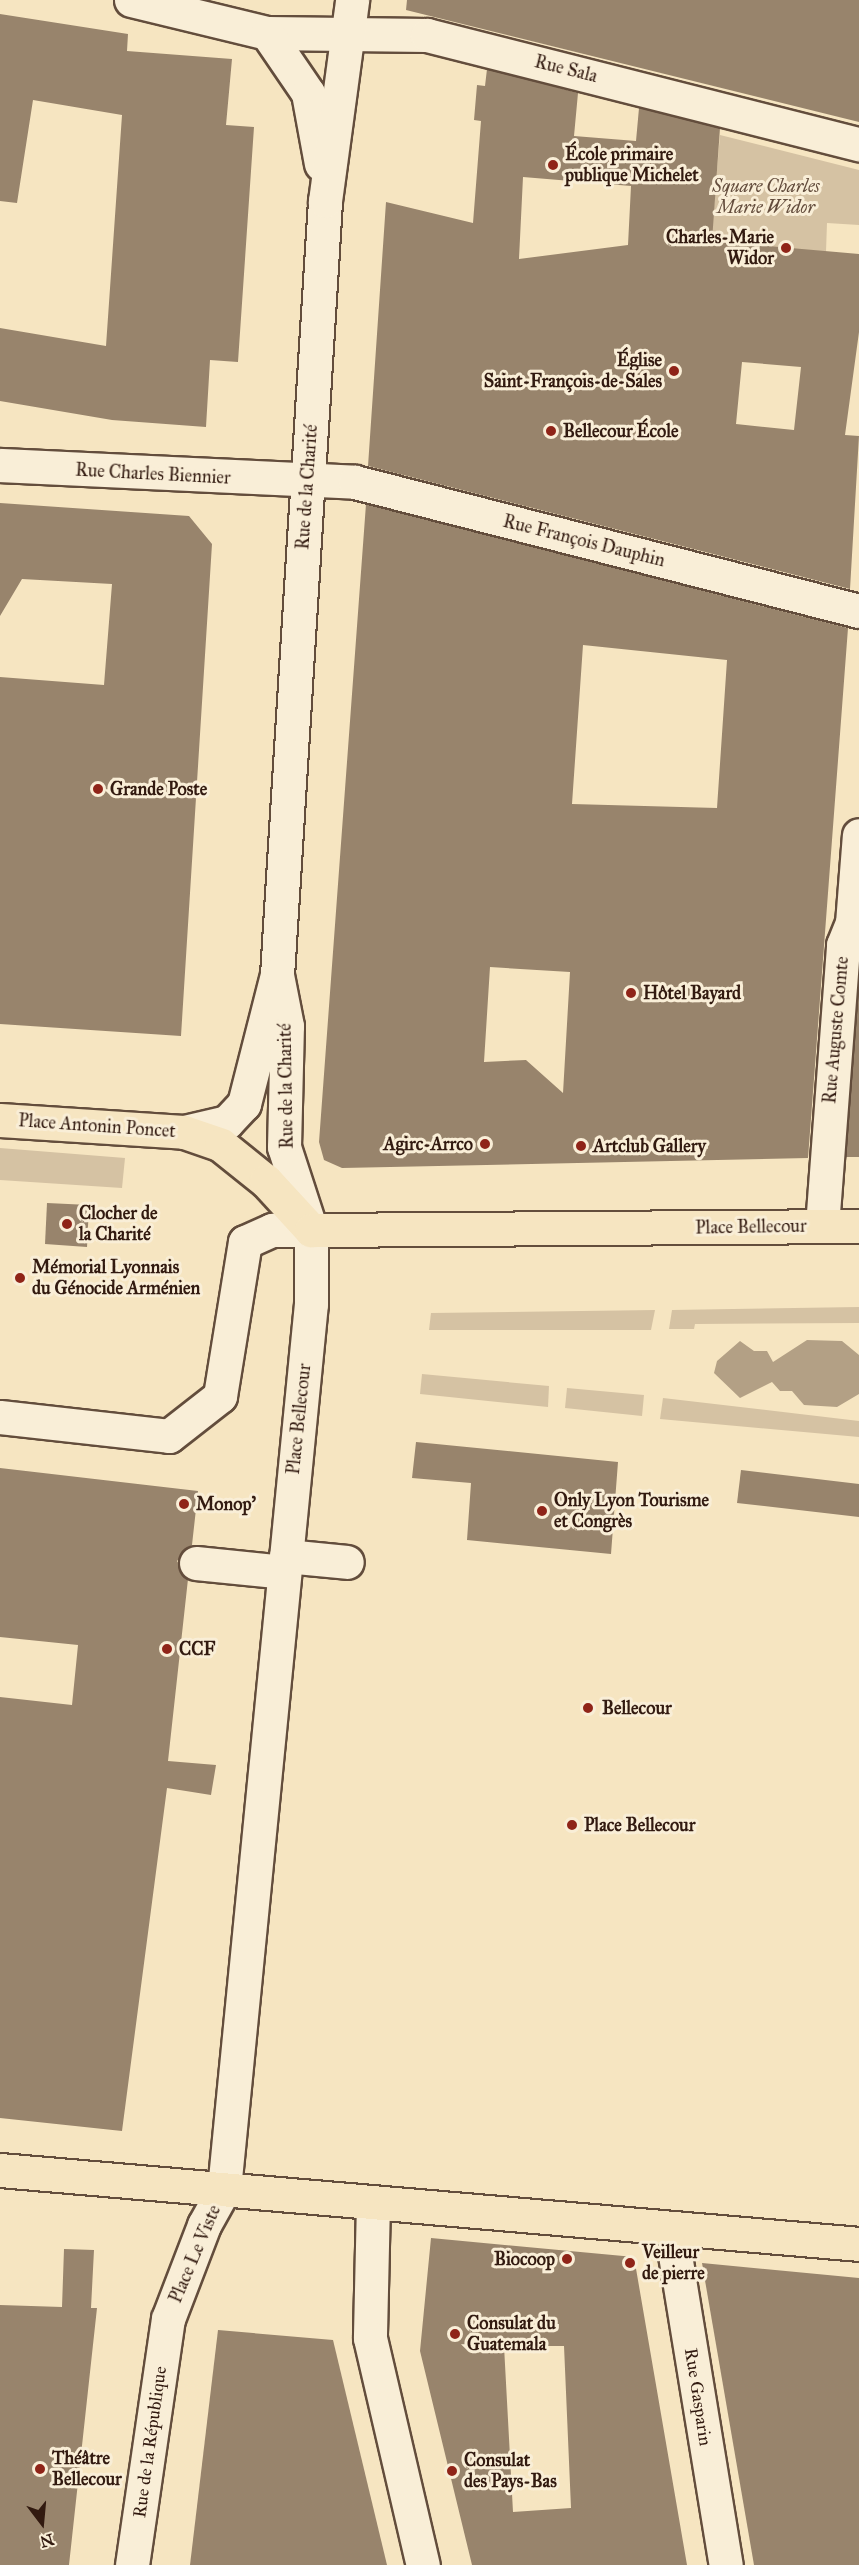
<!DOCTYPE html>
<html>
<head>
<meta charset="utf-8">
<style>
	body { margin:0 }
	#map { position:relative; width:859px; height:2565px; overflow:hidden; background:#f6e5c1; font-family:"IM FELL Great Primer",serif }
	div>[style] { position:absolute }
	.green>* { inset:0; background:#d5c2a3 }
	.water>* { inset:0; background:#b3a085 }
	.building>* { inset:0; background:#98846c }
	.roads { filter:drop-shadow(2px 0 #634d3c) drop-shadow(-2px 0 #634d3c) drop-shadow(0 2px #634d3c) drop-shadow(0 -2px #634d3c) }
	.minor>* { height:33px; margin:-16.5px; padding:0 16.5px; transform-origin:16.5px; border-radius:16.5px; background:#f9eed7 }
	.major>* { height:33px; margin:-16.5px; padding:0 16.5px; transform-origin:16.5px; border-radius:16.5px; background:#f6e5c1 }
	.dots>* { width:16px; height:16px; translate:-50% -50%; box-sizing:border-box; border:3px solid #f9eed7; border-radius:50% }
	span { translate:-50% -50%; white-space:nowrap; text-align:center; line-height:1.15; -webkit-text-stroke:6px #f9eed7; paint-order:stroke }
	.street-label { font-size:18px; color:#321a10 }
	.poi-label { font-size:18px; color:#321a10; font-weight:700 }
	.left { translate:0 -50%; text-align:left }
	.right { translate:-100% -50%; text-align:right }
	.park-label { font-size:18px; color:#634c3c; font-style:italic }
	.north { position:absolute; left:12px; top:2493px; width:60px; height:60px; -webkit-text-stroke:4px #f9eed7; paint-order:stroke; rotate:164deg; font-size:16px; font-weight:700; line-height:24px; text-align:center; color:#321a10 }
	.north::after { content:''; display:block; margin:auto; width:21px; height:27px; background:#321a10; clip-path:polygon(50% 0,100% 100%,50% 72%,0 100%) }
</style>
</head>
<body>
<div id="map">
	<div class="green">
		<i style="clip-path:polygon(720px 135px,859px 170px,859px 225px,827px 223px,826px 252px,711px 241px)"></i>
		<i style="clip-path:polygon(0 1148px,125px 1158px,122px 1188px,0 1180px)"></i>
		<i style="clip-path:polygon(859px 1307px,859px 1323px,695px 1324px,694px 1329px,669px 1329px,672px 1310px)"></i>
		<i style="clip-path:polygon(655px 1310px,651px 1330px,429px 1330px,431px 1313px)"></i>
		<i style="clip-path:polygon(422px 1374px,549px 1386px,548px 1407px,420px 1394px)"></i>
		<i style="clip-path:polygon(567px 1388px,644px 1395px,642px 1416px,565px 1408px)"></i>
		<i style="clip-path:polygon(663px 1398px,859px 1421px,859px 1437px,660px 1419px)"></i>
	</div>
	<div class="water">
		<i style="clip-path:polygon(807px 1340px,842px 1341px,859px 1355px,859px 1394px,837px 1407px,804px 1405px,792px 1391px,780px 1391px,772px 1382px,740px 1398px,714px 1373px,717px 1361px,740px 1341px,754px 1351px,767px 1351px,773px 1362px)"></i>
	</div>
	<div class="building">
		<i style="clip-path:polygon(407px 0,859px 0,859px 122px,406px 10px)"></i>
		<i style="clip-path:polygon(0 14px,128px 34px,127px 51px,232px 59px,226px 125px,254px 127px,238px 362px,210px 360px,206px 427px,112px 420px,0 401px,0 328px,106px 346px,122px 115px,33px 100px,17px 203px,0 201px)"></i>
		<i style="clip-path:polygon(evenodd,487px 69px,578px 93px,574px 136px,636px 141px,639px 108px,720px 128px,712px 241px,859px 254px,859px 332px,845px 435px,859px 436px,850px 589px,368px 466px,386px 202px,473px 223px,481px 121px,474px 120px,477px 85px,485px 86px,487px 69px,523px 177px,631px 186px,628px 245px,519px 259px,523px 177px,487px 69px,742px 362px,801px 367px,794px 430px,736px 424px,742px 362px)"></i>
		<i style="clip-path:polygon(0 503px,189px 516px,212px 544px,181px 1036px,0 1024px,0 677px,104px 685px,112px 584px,22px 579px,0 616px)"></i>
		<i style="clip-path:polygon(evenodd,366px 504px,848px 628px,808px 1158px,342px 1168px,324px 1160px,319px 1142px,366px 504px,583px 645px,727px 660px,717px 808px,572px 804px,583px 645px,366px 504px,490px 967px,570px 972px,563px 1093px,526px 1060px,484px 1062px,490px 967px)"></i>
		<i style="clip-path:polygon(859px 982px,859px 1157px,846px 1157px)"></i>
		<i style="clip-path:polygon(47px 1203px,89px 1205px,87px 1247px,45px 1244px)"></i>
		<i style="clip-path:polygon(416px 1442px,618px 1462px,611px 1554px,467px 1540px,471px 1483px,412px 1478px)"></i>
		<i style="clip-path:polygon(0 1468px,198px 1491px,192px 1545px,177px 1561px,188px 1579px,168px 1761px,216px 1765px,211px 1795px,167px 1788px,122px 2131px,0 2118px,0 1697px,72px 1705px,78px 1645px,0 1637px)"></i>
		<i style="clip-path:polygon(741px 1470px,859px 1484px,859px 1517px,737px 1503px)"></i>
		<i style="clip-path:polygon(evenodd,431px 2238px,634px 2257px,687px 2565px,472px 2565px,420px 2351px,431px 2238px,504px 2346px,564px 2346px,571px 2508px,513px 2512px,504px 2346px)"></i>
		<i style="clip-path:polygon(64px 2249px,94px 2250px,91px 2308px,97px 2308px,69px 2565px,0 2565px,0 2305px,62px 2307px)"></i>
		<i style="clip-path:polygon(702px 2263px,859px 2278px,859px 2565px,754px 2565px)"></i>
		<i style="clip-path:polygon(218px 2330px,333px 2340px,387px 2565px,190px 2565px)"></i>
	</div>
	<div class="roads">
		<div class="minor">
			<i style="left:131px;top:0;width:140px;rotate:13.6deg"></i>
			<i style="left:267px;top:33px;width:160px;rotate:0.7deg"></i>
			<i style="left:427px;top:35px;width:446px;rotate:14.2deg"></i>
			<i style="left:267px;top:33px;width:73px;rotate:55.7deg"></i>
			<i style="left:308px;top:93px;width:72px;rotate:79.6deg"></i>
			<i style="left:0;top:465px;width:355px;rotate:2.7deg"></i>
			<i style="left:355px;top:482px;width:520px;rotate:14.36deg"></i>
			<i style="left:184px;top:1132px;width:44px;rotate:-13.1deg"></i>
			<i style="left:227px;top:1122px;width:25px;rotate:-47deg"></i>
			<i style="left:244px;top:1104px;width:133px;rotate:-75.7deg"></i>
			<i style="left:277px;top:975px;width:775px;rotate:-86.45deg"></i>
			<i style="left:325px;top:201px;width:203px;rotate:-82.3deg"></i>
			<i style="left:822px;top:1226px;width:282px;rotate:-85.7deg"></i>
			<i style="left:843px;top:945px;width:24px;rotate:-68deg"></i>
			<i style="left:852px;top:923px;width:88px;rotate:-85.5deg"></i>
			<i style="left:0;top:1417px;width:170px;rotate:6.4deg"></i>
			<i style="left:169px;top:1436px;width:65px;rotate:-38.1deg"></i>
			<i style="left:220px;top:1396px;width:156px;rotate:-80.8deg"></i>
			<i style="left:245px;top:1242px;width:30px;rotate:-24deg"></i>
			<i style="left:272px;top:1230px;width:39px"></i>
			<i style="left:286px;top:1556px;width:61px;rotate:5.6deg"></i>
			<i style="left:196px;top:1563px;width:88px;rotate:5.8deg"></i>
			<i style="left:373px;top:2202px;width:136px;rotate:91.3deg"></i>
			<i style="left:370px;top:2338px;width:233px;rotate:76.9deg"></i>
			<i style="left:676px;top:2228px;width:27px;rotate:92deg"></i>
			<i style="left:675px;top:2255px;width:314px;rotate:80.7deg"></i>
			<i style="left:132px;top:2565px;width:249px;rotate:-81.7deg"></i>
			<i style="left:168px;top:2319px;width:101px;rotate:-69deg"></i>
			<i style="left:204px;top:2225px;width:41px;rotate:-60.9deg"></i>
			<i style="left:224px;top:2189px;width:889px;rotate:-84.39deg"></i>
			<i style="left:311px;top:1304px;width:74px;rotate:-90deg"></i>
			<i style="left:311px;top:1230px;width:87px;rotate:-108deg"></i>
			<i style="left:284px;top:1147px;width:121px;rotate:-88.6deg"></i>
			<i style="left:287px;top:1026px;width:52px;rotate:-101.1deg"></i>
		</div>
		<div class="major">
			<i style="left:0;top:1120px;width:184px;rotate:3.7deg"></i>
			<i style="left:184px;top:1132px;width:39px;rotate:19deg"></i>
			<i style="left:221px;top:1145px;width:58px;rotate:38.7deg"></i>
			<i style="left:266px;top:1181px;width:67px;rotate:47.4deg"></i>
			<i style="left:311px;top:1230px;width:548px;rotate:-0.42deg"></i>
			<i style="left:0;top:2170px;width:862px;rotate:4.92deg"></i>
		</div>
	</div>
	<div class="dots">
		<i style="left:553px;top:165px;background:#8f2418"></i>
		<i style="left:786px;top:248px;background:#8f2418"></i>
		<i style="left:674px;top:371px;background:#8f2418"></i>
		<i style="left:551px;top:431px;background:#8f2418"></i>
		<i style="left:98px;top:789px;background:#8f2418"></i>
		<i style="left:631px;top:993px;background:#8f2418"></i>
		<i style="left:485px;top:1144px;background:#8f2418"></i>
		<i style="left:581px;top:1146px;background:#8f2418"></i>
		<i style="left:67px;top:1224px;background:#8f2418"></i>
		<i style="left:20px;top:1278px;background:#8f2418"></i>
		<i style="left:184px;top:1504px;background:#8f2418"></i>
		<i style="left:542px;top:1511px;background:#8f2418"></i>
		<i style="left:167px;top:1649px;background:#8f2418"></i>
		<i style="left:588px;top:1708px;background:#8f2418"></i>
		<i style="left:572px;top:1825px;background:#8f2418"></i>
		<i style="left:567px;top:2259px;background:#8f2418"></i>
		<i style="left:630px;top:2263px;background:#8f2418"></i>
		<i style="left:455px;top:2334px;background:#8f2418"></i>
		<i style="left:40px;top:2469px;background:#8f2418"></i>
		<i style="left:452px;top:2471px;background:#8f2418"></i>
	</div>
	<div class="street-label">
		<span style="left:566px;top:69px;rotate:14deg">Rue Sala</span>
		<span style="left:153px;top:474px;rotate:3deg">Rue Charles Biennier</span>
		<span style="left:307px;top:487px;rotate:-86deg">Rue de la Charité</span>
		<span style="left:584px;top:541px;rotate:14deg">Rue François Dauphin</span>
		<span style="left:836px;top:1030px;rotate:-85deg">Rue Auguste Comte</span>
		<span style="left:286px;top:1086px;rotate:-91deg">Rue de la Charité</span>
		<span style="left:97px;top:1126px;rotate:4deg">Place Antonin Poncet</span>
		<span style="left:751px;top:1227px;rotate:-1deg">Place Bellecour</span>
		<span style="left:299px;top:1419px;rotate:-84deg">Place Bellecour</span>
		<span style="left:195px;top:2254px;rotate:-67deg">Place Le Viste</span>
		<span style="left:698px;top:2397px;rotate:81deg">Rue Gasparin</span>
		<span style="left:150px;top:2442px;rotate:-82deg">Rue de la République</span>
	</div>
	<div class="poi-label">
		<span class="left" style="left:565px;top:165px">École primaire<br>publique Michelet</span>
		<span class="right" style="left:774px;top:248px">Charles-Marie<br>Widor</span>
		<span class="right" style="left:662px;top:371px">Église<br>Saint-François-de-Sales</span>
		<span class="left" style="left:563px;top:431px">Bellecour École</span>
		<span class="left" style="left:110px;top:789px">Grande Poste</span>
		<span class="left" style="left:643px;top:993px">Hôtel Bayard</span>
		<span class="right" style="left:473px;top:1144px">Agirc-Arrco</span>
		<span class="left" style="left:593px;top:1146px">Artclub Gallery</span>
		<span class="left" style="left:79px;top:1224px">Clocher de<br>la Charité</span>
		<span class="left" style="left:32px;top:1278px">Mémorial Lyonnais<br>du Génocide Arménien</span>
		<span class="left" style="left:554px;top:1511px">Only Lyon Tourisme<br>et Congrès</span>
		<span class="left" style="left:196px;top:1504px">Monop'</span>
		<span class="left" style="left:179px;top:1649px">CCF</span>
		<span class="left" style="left:602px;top:1708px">Bellecour</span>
		<span class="left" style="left:584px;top:1825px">Place Bellecour</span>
		<span class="left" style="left:642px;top:2263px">Veilleur<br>de pierre</span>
		<span class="right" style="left:555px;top:2259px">Biocoop</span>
		<span class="left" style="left:467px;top:2334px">Consulat du<br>Guatemala</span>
		<span class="left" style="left:52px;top:2469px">Théâtre<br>Bellecour</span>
		<span class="left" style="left:464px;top:2471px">Consulat<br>des Pays-Bas</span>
	</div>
	<div class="park-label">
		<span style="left:766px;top:197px">Square Charles<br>Marie Widor</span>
	</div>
	<div class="north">N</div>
</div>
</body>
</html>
